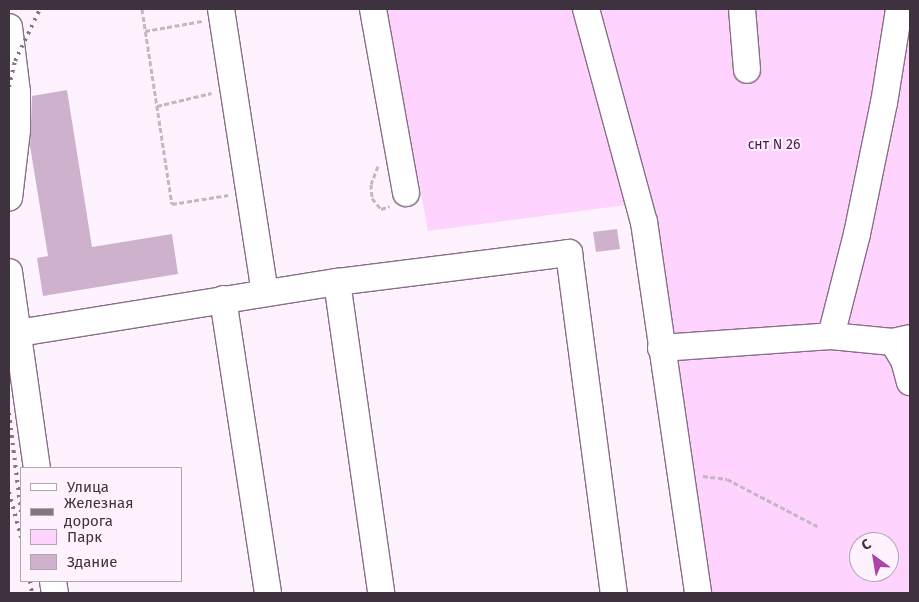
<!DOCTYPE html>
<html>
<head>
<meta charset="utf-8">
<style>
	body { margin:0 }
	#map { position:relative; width:919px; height:602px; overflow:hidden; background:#fef2fe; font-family:"Fira Sans",sans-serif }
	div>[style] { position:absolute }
	.green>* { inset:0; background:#fed3fe }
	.building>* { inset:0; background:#ceb2cd }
	.path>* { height:3px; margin-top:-1.5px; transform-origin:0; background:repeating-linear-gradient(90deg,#c3b7c3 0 5px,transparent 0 7.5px) }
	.roads { filter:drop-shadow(1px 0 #886e88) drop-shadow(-1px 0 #886e88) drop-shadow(0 1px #886e88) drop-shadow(0 -1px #886e88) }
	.minor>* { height:26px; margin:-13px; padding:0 13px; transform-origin:13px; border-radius:13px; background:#fff }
	.rail>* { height:4px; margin-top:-2px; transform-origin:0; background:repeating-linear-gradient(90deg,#827682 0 2.5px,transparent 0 7.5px) }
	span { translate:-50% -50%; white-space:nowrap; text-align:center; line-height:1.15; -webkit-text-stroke:4px #fef2fe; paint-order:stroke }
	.park-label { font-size:14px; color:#58115b }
	.frame { position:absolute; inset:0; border:10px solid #3d323d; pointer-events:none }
	.legend { position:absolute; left:20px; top:467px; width:162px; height:115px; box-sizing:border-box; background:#fef2fe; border:1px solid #b1a5b1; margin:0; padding:6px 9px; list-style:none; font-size:15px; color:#3d323d }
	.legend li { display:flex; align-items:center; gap:10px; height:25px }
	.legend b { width:25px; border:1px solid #b1a5b1 }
	.north { position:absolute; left:849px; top:532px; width:50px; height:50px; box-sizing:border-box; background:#fef2fe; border:1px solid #b1a5b1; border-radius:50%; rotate:328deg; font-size:14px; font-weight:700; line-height:20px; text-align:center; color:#3d323d }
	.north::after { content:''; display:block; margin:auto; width:18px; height:22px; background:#a844aa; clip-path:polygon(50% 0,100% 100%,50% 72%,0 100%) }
</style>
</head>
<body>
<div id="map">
	<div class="green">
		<i style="clip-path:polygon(evenodd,387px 9px,910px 9px,910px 593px,707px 593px,649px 202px,428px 231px,387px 9px,859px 542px,889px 542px,889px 572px,859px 572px,859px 542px)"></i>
	</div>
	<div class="building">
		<i style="clip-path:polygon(67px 90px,92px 247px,172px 234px,178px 274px,43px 296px,37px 258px,48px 256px,30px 146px,32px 96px)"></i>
		<i style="clip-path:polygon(617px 229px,620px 249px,596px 252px,593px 232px)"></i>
	</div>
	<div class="path">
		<i style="left:142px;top:9px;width:197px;rotate:81.3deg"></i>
		<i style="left:172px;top:204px;width:57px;rotate:-9.1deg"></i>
		<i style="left:145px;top:31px;width:58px;rotate:-10deg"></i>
		<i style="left:157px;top:106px;width:56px;rotate:-13.5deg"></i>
		<i style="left:378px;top:166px;width:19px;rotate:111deg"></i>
		<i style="left:371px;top:184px;width:14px;rotate:86deg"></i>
		<i style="left:372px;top:198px;width:14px;rotate:51deg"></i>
		<i style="left:381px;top:209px;width:9px;rotate:-18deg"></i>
		<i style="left:703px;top:476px;width:24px;rotate:7deg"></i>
		<i style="left:727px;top:479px;width:102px;rotate:27.6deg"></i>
	</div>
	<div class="roads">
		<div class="minor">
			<i style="left:221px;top:9px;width:286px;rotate:81.2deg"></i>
			<i style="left:373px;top:9px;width:187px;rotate:79.8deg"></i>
			<i style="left:586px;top:9px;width:221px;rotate:74.8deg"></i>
			<i style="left:644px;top:222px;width:375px;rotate:81.7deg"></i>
			<i style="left:742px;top:9px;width:61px;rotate:85.3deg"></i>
			<i style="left:9px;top:27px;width:65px;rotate:83deg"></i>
			<i style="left:17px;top:92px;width:38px;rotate:90deg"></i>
			<i style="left:17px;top:130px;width:68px;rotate:96.7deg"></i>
			<i style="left:9px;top:272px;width:198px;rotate:81.9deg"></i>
			<i style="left:337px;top:282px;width:314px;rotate:81.9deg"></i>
			<i style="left:223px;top:299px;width:297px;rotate:81.3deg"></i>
			<i style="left:18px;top:333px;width:323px;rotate:-9.1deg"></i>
			<i style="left:337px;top:282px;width:234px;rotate:-7.1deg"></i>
			<i style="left:569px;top:253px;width:343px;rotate:82.5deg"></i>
			<i style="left:831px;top:336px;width:105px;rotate:-75.7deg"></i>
			<i style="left:857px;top:234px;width:134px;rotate:-78.4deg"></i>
			<i style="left:884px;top:103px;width:95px;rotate:-80.9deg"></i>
			<i style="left:893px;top:342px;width:21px;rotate:59deg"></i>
			<i style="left:904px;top:360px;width:23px;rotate:75deg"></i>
			<i style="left:661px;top:348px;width:170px;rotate:-4deg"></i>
			<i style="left:831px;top:336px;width:62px;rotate:5.5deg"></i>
			<i style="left:893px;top:342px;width:17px;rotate:-13deg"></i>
			<i style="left:53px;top:581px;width:12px;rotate:81deg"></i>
		</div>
	</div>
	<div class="rail">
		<i style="left:9px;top:87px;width:27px;rotate:-77deg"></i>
		<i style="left:15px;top:61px;width:58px;rotate:-64.3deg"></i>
		<i style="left:9px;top:413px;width:100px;rotate:83.1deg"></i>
		<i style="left:9px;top:492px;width:47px;rotate:75.1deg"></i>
		<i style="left:30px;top:581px;width:12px;rotate:81deg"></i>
	</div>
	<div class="park-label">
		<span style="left:774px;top:145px">снт N 26</span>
	</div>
	<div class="frame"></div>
	<ul class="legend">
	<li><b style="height:6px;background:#fff"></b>Улица</li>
	<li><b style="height:6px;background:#827682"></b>Железная дорога</li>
	<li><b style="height:14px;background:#fed3fe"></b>Парк</li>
	<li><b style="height:14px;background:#ceb2cd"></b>Здание</li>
	</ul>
	<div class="north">С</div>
</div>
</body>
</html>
